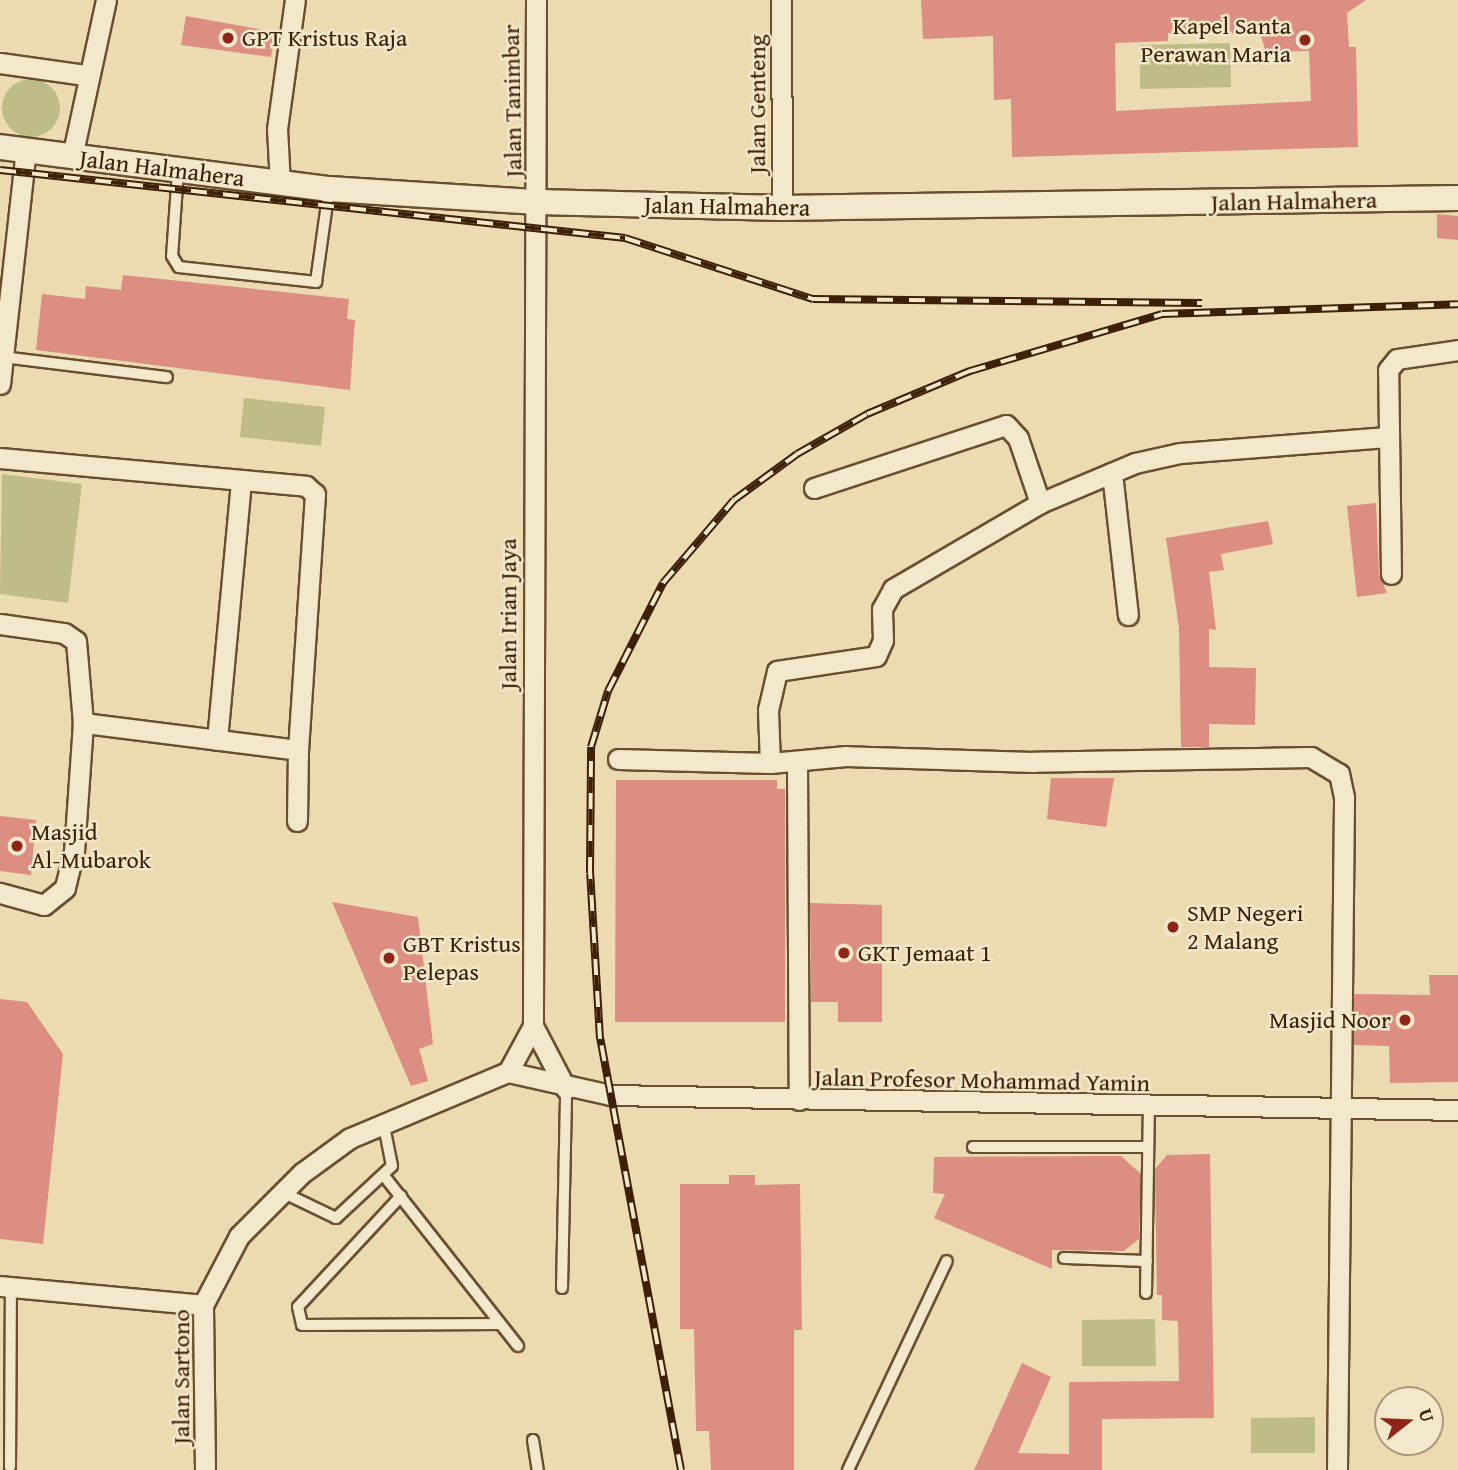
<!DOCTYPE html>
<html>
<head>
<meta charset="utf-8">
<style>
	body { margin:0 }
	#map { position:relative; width:1458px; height:1470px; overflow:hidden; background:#ecdab1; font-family:"Gentium Book Plus",serif }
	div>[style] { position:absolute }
	.green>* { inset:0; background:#bfbd87 }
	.round { border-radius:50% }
	.building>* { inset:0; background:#dc8e83 }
	.roads { filter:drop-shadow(2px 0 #694e30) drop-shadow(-2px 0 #694e30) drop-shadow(0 2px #694e30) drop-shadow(0 -2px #694e30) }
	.service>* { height:10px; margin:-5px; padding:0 5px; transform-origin:5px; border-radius:5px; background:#f3e7cc }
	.minor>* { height:19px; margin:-9.5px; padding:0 9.5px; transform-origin:9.5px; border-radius:9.5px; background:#f3e7cc }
	.tertiary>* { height:24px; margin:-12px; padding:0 12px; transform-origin:12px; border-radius:12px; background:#f3e7cc }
	.rail>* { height:8px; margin-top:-4px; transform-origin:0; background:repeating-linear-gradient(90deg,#f3e7cc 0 16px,#3d2005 0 32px); box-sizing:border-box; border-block:2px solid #3d2005 }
	.dots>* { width:19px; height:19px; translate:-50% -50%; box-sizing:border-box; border:4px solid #f3e7cc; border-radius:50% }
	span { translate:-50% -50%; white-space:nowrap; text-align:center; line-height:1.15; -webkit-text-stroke:5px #f3e7cc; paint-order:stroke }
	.poi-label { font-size:24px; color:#3d2005 }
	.right { translate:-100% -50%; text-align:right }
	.left { translate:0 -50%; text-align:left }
	.street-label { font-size:24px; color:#3d2005 }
	.north { position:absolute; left:1374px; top:1386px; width:70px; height:70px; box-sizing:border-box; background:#f3e7cc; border:2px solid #aa977c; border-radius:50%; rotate:72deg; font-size:19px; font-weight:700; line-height:28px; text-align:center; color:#3d2005 }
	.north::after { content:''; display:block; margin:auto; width:24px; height:32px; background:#8f2418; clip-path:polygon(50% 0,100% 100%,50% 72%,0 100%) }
</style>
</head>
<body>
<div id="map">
	<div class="green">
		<i style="clip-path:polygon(1230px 43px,1231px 87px,1140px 89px,1140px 45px)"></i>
		<i class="round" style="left:2px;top:79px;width:58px;height:58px"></i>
		<i style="clip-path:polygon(244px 398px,325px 407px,321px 446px,240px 437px)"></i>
		<i style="clip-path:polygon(2px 474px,82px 484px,68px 603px,0 594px)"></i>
		<i style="clip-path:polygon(1155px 1319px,1156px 1366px,1082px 1366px,1082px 1320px)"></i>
		<i style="clip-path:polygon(1315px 1417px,1315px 1453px,1251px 1453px,1251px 1418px)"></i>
	</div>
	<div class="building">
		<i style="clip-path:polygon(evenodd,921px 0,1366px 0,1347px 13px,1349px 47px,1356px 47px,1358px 147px,1012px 157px,1011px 99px,994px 100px,993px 36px,923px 39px,921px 0,1168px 33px,1260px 33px,1266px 52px,1309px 51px,1311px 101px,1116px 111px,1115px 43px,1168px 41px,1168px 33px)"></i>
		<i style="clip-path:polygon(186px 16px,275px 32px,271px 57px,181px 45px)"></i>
		<i style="clip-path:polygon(1437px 214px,1458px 216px,1458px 240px,1437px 238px)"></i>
		<i style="clip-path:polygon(123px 275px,349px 299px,347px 319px,355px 320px,350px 390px,36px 350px,42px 294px,85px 299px,86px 286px,121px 290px)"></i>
		<i style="clip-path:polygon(1376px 503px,1379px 574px,1387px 593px,1357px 597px,1347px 506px)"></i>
		<i style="clip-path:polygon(1268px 521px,1273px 544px,1221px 554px,1224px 570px,1209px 572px,1216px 630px,1209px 629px,1209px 667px,1256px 668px,1255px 725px,1209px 724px,1209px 747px,1181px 747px,1179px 628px,1166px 538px)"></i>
		<i style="clip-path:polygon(1051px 778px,1114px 778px,1106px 827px,1047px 819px)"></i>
		<i style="clip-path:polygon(616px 780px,777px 780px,777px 789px,785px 789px,785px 1022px,615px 1022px)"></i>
		<i style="clip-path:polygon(0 816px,36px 820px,31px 875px,0 871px)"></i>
		<i style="clip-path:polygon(332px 902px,418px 917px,433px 1044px,419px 1049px,428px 1081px,411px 1086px)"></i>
		<i style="clip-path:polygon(810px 903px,882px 905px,882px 1022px,838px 1022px,838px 1002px,811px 1002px)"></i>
		<i style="clip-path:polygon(1429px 975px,1458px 975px,1458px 1082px,1390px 1083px,1389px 1046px,1354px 1045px,1354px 994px,1430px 995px)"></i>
		<i style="clip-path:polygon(0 999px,27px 1002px,63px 1054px,43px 1244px,0 1239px)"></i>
		<i style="clip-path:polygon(1210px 1154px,1214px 1418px,1102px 1419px,1102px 1470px,974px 1470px,1022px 1363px,1051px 1377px,1018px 1453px,1069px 1454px,1069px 1382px,1179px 1381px,1178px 1321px,1162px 1320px,1162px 1295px,1157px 1295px,1155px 1169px,1167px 1155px)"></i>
		<i style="clip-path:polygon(1121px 1156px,1141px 1174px,1139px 1239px,1124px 1251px,1052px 1250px,1052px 1269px,934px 1218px,945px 1194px,933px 1193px,934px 1157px)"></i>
		<i style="clip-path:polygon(729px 1175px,755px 1175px,755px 1185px,800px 1184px,802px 1330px,794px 1330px,794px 1470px,711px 1470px,709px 1431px,696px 1431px,694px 1329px,680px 1329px,680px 1184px,729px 1184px)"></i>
	</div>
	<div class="roads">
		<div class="service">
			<i style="left:178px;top:171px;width:85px;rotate:94deg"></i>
			<i style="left:172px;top:256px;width:13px;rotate:58deg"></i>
			<i style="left:179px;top:267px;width:138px;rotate:6.2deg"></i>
			<i style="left:316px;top:282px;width:93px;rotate:-82deg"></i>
			<i style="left:3px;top:357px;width:165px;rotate:7deg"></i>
			<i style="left:973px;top:1147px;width:175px"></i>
			<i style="left:385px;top:1177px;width:215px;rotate:51.8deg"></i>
			<i style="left:282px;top:1192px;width:60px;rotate:25.7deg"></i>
			<i style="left:336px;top:1218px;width:76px;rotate:-42.9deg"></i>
			<i style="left:392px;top:1166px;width:46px;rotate:-101.3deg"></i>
			<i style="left:401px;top:1196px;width:151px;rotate:132.9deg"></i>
			<i style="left:298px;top:1307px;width:18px;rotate:77deg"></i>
			<i style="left:302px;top:1325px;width:197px;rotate:-0.3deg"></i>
			<i style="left:1064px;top:1258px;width:83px;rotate:2.1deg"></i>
			<i style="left:562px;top:1288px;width:199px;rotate:-88.8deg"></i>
			<i style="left:1146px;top:1293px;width:184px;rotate:-89.1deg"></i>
			<i style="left:533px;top:1440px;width:30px;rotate:81deg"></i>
			<i style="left:10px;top:1467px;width:180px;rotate:-89.7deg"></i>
			<i style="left:848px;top:1470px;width:231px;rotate:-64.7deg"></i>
		</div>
		<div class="minor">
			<i style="left:536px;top:0;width:1026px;rotate:90.17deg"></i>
			<i style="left:533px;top:1026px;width:71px;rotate:62.4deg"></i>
			<i style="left:781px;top:0;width:208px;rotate:89.7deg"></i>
			<i style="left:0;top:63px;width:86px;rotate:8deg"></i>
			<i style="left:72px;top:157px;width:161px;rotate:-77.8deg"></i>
			<i style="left:280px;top:184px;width:55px;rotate:-93.1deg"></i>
			<i style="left:277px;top:129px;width:130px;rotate:-82.1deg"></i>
			<i style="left:0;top:384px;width:235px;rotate:-83.7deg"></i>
			<i style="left:0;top:458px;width:307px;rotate:5.2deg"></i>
			<i style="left:306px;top:486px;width:12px;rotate:42deg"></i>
			<i style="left:315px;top:494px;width:257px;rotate:93.8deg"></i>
			<i style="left:298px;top:750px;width:217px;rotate:-172.8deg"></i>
			<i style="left:1112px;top:473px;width:143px;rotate:83.6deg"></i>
			<i style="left:814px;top:488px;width:202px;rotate:-18.2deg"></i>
			<i style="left:1006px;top:425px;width:18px;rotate:47deg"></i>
			<i style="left:1018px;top:438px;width:69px;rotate:71.3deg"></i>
			<i style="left:1391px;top:574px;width:204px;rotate:-90.8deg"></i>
			<i style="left:1388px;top:370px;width:14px;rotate:-51deg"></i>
			<i style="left:1397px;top:359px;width:62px;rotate:-8.4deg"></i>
			<i style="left:0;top:624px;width:65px;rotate:8deg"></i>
			<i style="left:64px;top:633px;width:14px;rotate:34deg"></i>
			<i style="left:76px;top:641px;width:82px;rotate:85.1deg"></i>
			<i style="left:83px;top:723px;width:128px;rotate:94deg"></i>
			<i style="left:74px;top:851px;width:38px;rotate:104deg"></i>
			<i style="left:65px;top:888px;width:27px;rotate:141deg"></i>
			<i style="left:44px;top:905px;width:46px;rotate:-164.7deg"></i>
			<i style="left:217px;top:740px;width:259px;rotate:-84.7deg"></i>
			<i style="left:618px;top:759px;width:152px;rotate:1.5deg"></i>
			<i style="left:797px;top:764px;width:336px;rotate:89.7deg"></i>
			<i style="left:297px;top:821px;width:71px;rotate:-89.2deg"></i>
			<i style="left:508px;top:1072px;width:105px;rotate:12.7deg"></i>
			<i style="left:610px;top:1095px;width:848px;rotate:1.01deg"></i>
			<i style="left:508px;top:1072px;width:52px;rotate:-61.5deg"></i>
			<i style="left:0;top:1286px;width:204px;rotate:5.3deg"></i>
			<i style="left:205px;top:1470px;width:165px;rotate:-90.7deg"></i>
			<i style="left:203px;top:1305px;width:78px;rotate:-62.4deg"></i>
			<i style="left:239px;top:1236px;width:89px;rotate:-45deg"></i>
			<i style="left:302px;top:1173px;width:59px;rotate:-36.1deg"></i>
			<i style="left:350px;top:1138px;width:171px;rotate:-22.7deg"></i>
			<i style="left:1337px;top:1470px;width:673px;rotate:-89.4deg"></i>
			<i style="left:1344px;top:797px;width:24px;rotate:-102deg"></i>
			<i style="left:1339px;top:774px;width:33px;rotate:-149deg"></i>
			<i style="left:1311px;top:757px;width:278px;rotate:179deg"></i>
			<i style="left:1033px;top:762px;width:187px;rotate:-178.2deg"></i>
			<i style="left:846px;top:756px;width:76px;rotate:174.7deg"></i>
			<i style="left:770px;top:763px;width:53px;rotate:-92.2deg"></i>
			<i style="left:768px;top:710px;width:40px;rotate:-77deg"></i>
			<i style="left:777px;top:671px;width:100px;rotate:-8.6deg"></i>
			<i style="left:876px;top:656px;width:17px;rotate:-66deg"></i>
			<i style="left:883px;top:640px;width:31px;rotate:-92deg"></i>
			<i style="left:882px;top:609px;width:23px;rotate:-61deg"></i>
			<i style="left:893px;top:589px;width:170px;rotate:-30.3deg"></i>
			<i style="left:1040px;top:503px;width:103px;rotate:-22.8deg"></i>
			<i style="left:1135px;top:463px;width:46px;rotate:-12.5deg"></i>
			<i style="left:1180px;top:453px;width:208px;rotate:-4.4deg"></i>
		</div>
		<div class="tertiary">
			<i style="left:0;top:147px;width:332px;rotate:7.3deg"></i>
			<i style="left:329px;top:189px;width:209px;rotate:3.6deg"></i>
			<i style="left:538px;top:202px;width:244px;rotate:1.4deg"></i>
			<i style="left:782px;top:208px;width:676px;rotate:-0.85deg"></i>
		</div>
	</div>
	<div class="rail">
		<i style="left:0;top:170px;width:629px;rotate:6.21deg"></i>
		<i style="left:625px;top:238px;width:198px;rotate:18deg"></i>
		<i style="left:813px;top:299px;width:389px;rotate:0.6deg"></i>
		<i style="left:681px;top:1470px;width:439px;rotate:-100.6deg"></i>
		<i style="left:600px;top:1039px;width:166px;rotate:-93.4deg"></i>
		<i style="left:590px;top:873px;width:126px;rotate:-89.5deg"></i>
		<i style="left:591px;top:747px;width:59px;rotate:-73.1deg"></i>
		<i style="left:608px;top:691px;width:121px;rotate:-63deg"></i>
		<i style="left:663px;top:583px;width:109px;rotate:-49.5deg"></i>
		<i style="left:734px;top:500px;width:78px;rotate:-36.1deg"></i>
		<i style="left:797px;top:454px;width:81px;rotate:-29.7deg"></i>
		<i style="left:867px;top:414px;width:112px;rotate:-22.7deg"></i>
		<i style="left:970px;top:371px;width:200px;rotate:-16.5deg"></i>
		<i style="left:1162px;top:314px;width:296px;rotate:-1.9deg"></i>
	</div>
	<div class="dots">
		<i style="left:228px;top:38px;background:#8f2418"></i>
		<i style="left:1305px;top:40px;background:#8f2418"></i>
		<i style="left:17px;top:846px;background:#8f2418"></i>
		<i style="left:1173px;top:927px;background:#8f2418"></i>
		<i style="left:844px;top:953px;background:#8f2418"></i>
		<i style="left:389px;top:958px;background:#8f2418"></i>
		<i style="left:1405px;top:1020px;background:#8f2418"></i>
	</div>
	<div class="poi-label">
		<span class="right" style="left:1291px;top:40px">Kapel Santa<br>Perawan Maria</span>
		<span class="left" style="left:242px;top:38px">GPT Kristus Raja</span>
		<span class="left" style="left:31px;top:846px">Masjid<br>Al-Mubarok</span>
		<span class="left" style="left:1187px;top:927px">SMP Negeri<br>2 Malang</span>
		<span class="left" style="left:403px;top:958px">GBT Kristus<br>Pelepas</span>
		<span class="left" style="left:858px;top:953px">GKT Jemaat 1</span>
		<span class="right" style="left:1391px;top:1020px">Masjid Noor</span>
	</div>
	<div class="street-label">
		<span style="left:512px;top:101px;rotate:-91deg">Jalan Tanimbar</span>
		<span style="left:757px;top:104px;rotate:-90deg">Jalan Genteng</span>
		<span style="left:162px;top:168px;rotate:7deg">Jalan Halmahera</span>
		<span style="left:1294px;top:201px;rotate:-1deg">Jalan Halmahera</span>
		<span style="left:727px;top:206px;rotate:1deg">Jalan Halmahera</span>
		<span style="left:508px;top:614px;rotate:-90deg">Jalan Irian Jaya</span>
		<span style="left:982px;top:1080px;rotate:1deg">Jalan Profesor Mohammad Yamin</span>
		<span style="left:181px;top:1377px;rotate:-90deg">Jalan Sartono</span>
	</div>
	<div class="north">U</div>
</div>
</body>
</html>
